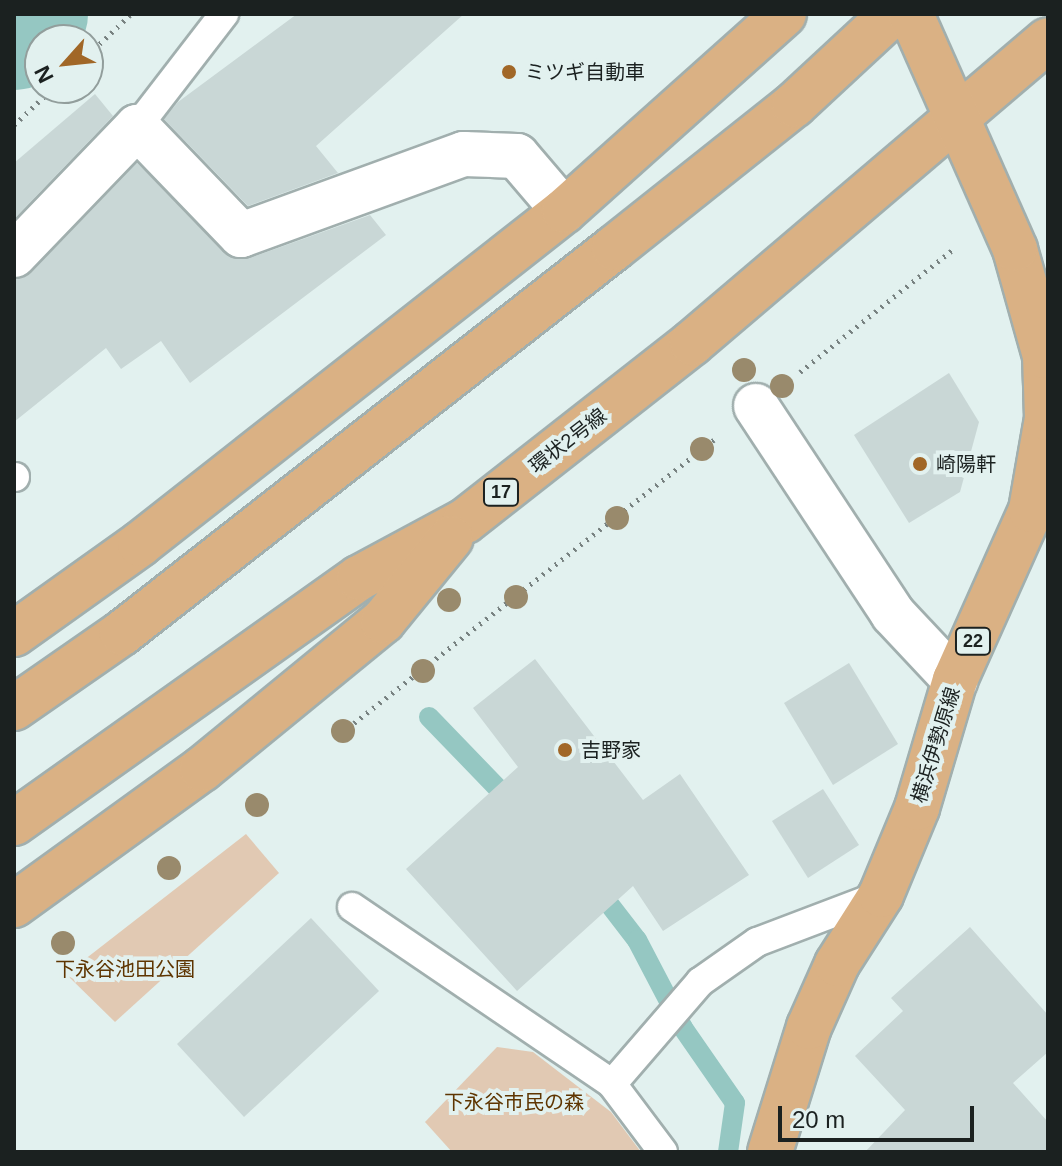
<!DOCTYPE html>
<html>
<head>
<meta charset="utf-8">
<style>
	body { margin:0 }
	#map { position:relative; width:1062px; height:1166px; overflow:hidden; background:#e2f1ef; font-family:Arial,"Noto Sans JP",sans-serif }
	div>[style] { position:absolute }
	.green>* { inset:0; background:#e1c9b3 }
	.stream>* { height:20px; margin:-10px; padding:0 10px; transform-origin:10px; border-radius:10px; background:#95c7c2 }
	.river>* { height:118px; margin:-59px; padding:0 59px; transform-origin:59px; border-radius:59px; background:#95c7c2 }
	.building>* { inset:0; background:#c9d7d6 }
	.path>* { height:5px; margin-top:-2.5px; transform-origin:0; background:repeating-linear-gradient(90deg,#788281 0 2px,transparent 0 8px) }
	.roads { filter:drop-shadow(2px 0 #a1afae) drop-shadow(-2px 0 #a1afae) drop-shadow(0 2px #a1afae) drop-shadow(0 -2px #a1afae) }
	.lane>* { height:28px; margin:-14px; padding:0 14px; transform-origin:14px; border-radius:14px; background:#fff }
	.street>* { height:44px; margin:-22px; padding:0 22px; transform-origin:22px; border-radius:22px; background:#fff }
	.primary>* { height:44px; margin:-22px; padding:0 22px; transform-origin:22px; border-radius:22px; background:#dab184 }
	.trees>* { width:24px; height:24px; margin:-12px; border-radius:50%; background:#998a6c }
	.dots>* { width:22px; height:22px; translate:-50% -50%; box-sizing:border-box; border:4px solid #e2f1ef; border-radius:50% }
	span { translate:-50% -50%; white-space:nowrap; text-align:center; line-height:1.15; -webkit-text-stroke:8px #e2f1ef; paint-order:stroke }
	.shield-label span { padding:2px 6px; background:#e2f1ef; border:2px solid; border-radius:6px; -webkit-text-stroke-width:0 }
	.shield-label { font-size:18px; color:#1b2120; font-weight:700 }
	.poi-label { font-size:20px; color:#1b2120 }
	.left { translate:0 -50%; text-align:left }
	.street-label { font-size:20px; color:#1b2120 }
	.park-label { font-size:20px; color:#5e3501 }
	.frame { position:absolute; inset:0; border:16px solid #1b2120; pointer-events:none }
	.north { position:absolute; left:24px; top:24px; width:80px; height:80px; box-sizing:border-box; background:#e2f1ef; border:2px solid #929e9c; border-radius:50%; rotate:243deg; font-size:22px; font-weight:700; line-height:32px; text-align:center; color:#1b2120 }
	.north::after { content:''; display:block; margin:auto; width:28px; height:36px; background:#a16727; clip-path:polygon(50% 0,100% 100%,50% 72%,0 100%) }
	.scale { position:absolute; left:778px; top:1106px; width:196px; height:36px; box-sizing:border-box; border:4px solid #1b2120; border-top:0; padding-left:10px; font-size:24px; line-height:28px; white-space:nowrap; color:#1b2120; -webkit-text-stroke:6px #e2f1ef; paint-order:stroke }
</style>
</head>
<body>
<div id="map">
	<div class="green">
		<i style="clip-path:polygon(246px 834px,279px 873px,115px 1022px,66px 974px)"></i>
		<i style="clip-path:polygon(497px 1047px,533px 1052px,611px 1112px,641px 1152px,452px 1152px,425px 1122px)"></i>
	</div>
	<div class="stream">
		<i style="left:429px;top:717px;width:122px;rotate:46deg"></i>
		<i style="left:596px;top:887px;width:67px;rotate:52.3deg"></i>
		<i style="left:637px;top:940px;width:99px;rotate:62.4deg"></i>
		<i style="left:683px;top:1028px;width:91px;rotate:55.3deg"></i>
		<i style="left:735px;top:1103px;width:49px;rotate:98.1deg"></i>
	</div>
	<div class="river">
		<i style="left:14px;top:31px;width:23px;rotate:-49deg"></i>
	</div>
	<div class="building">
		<i style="clip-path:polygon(297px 14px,464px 14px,316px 146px,338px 173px,248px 206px,164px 119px,178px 102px)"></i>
		<i style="clip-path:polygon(95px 94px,113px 116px,14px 219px,14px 163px)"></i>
		<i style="clip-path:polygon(137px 163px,235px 259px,250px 258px,370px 215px,386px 235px,190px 383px,161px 341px,121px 369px,106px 348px,14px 422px,14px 279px,32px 272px)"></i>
		<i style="clip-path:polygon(949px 373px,979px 422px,960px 492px,909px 523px,854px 435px)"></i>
		<i style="clip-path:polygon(535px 659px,643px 800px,680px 774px,749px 875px,663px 931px,633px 886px,517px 991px,406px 869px,518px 767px,473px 708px)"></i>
		<i style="clip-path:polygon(849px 663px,898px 744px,833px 785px,784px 703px)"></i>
		<i style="clip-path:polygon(823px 789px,859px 845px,808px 878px,772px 821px)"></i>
		<i style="clip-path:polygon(311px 918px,379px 991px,244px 1117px,177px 1044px)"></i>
		<i style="clip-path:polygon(970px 927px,1048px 1015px,1048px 1052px,1013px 1083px,1048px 1122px,1048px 1152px,865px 1152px,905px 1110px,855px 1056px,903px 1011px,891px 998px)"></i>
	</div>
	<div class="path">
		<i style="left:88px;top:55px;width:59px;rotate:-43.6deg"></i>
		<i style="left:14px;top:125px;width:54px;rotate:-43.5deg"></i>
		<i style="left:800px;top:372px;width:198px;rotate:-38.7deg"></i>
		<i style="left:354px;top:723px;width:458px;rotate:-38.2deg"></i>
	</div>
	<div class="roads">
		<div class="lane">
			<i style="left:137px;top:127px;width:143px;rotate:-52.4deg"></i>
			<i style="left:14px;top:477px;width:1px"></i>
			<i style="left:352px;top:907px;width:315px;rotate:34.2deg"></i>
			<i style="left:612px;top:1084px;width:85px;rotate:53.1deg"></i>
			<i style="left:612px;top:1084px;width:135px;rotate:-49.2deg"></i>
			<i style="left:700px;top:982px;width:70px;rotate:-35.1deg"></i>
			<i style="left:757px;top:942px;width:133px;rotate:-20.8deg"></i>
		</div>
		<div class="street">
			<i style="left:14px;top:255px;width:178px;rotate:-46.1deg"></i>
			<i style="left:137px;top:127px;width:150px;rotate:46.1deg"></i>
			<i style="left:241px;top:235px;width:237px;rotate:-20deg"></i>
			<i style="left:464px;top:154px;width:53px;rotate:2.2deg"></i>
			<i style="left:517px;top:156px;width:72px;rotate:49.5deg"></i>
			<i style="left:756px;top:406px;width:249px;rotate:56.6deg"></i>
			<i style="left:893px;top:614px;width:91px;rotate:46.8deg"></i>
		</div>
		<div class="primary">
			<i style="left:14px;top:634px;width:155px;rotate:-35.5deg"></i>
			<i style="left:140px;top:544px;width:539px;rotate:-38.15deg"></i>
			<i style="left:564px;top:211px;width:295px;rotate:-41.8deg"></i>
			<i style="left:14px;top:708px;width:131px;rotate:-34.8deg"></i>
			<i style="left:122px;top:633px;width:625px;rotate:-38.04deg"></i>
			<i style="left:614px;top:248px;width:230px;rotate:-38.5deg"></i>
			<i style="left:794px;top:105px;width:134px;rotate:-42.9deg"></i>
			<i style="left:14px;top:823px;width:423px;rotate:-35.4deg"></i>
			<i style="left:359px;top:578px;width:120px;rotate:-28.3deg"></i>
			<i style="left:465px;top:521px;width:288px;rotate:-38.1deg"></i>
			<i style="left:692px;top:343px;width:467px;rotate:-40.4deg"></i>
			<i style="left:14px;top:905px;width:232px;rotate:-35.9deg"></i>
			<i style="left:202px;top:769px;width:234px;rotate:-39.3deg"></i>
			<i style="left:383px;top:621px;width:107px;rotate:-50.7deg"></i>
			<i style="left:770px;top:1152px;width:131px;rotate:-72.7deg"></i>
			<i style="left:809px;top:1027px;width:69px;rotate:-66deg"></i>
			<i style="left:837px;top:964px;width:82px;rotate:-57.5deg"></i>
			<i style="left:881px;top:895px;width:94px;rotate:-67.5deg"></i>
			<i style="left:917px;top:808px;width:134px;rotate:-73.5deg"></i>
			<i style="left:955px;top:680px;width:186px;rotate:-65.9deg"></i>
			<i style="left:1031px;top:510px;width:93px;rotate:-80.1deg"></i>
			<i style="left:1047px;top:418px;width:62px;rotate:-91.8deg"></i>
			<i style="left:1045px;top:356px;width:111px;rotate:-105.7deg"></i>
			<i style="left:1015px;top:249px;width:257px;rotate:-113.9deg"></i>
		</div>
	</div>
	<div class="trees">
		<i style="left:744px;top:370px"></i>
		<i style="left:782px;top:386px"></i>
		<i style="left:702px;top:449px"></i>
		<i style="left:617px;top:518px"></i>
		<i style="left:516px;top:597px"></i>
		<i style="left:449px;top:600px"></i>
		<i style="left:423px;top:671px"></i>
		<i style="left:343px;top:731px"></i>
		<i style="left:257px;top:805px"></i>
		<i style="left:169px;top:868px"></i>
		<i style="left:63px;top:943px"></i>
	</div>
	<div class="dots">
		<i style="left:509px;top:72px;background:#a16727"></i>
		<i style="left:920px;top:464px;background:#a16727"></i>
		<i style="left:565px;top:750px;background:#a16727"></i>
	</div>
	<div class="shield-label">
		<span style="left:501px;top:492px">17</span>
		<span style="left:973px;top:641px">22</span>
	</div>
	<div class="poi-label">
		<span class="left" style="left:525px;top:72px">ミツギ自動車</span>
		<span class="left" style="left:936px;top:464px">崎陽軒</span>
		<span class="left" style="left:581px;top:750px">吉野家</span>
	</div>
	<div class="street-label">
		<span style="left:568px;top:441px;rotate:-38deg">環状2号線</span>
		<span style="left:936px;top:745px;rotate:-73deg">横浜伊勢原線</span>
	</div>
	<div class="park-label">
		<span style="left:125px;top:969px">下永谷池田公園</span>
		<span style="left:514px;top:1102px">下永谷市民の森</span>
	</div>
	<div class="frame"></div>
	<div class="north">N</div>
	<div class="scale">20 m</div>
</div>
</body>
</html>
